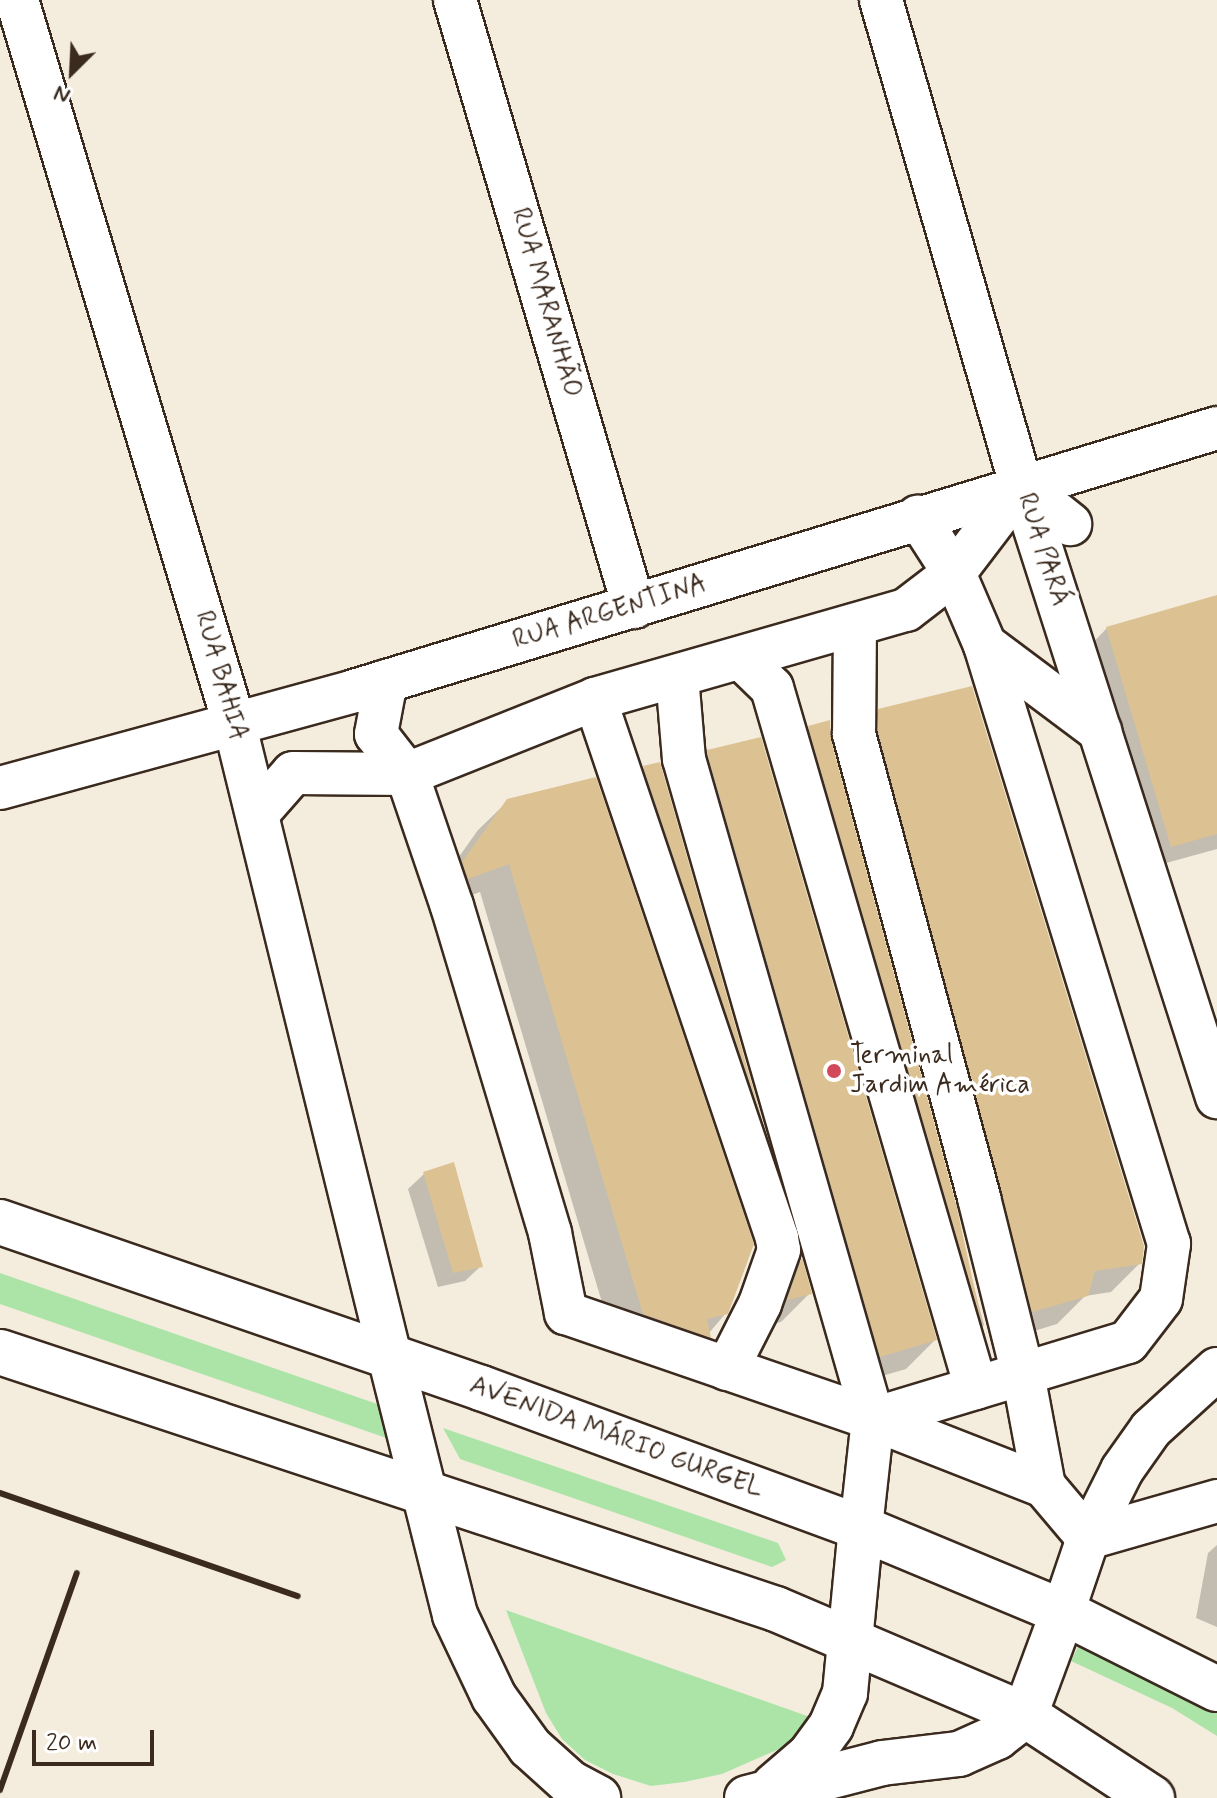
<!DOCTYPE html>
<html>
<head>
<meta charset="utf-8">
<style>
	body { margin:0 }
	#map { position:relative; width:1217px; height:1798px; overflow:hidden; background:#f4edde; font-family:Mynerve,sans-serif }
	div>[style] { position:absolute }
	.green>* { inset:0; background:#ace4a8 }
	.shadow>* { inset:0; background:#0003 }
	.building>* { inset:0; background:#dcc292 }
	.roads { filter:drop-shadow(2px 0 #3b2a1e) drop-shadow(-2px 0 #3b2a1e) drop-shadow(0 2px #3b2a1e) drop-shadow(0 -2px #3b2a1e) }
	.minor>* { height:42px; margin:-21px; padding:0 21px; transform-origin:21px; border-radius:21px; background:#fff }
	.major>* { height:44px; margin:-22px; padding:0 22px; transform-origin:22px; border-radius:22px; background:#fff }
	.rail>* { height:6px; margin:-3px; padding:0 3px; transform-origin:3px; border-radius:3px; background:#3b2a1e }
	.dots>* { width:22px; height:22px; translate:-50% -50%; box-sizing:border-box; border:4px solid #fff; border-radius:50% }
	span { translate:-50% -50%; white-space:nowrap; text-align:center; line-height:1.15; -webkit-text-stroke:7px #fff; paint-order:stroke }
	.street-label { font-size:26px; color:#3b2a1e }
	.poi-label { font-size:26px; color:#3b2a1e }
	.left { translate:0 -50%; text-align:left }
	.north { position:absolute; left:32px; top:32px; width:80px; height:80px; -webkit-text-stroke:6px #fff; paint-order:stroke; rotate:204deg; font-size:22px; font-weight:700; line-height:32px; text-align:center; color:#3b2a1e }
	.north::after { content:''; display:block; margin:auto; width:28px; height:36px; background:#3b2a1e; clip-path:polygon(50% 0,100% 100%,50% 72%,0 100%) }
	.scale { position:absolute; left:32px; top:1730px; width:122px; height:36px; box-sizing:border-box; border:4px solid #3b2a1e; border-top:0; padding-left:10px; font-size:24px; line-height:28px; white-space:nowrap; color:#3b2a1e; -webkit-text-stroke:6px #fff; paint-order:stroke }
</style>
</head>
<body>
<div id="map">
	<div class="green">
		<i style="clip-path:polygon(0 1273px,383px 1406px,392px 1440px,0 1304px)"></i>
		<i style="clip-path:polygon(443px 1428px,778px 1543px,786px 1560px,772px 1567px,460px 1459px)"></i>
		<i style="clip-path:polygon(506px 1610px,810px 1717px,804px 1738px,722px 1774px,684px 1782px,651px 1786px,613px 1774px,585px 1760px,562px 1739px,546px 1713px)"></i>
		<i style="clip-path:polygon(1083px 1637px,1217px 1702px,1217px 1736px,1172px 1708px,1071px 1661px)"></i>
	</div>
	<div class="shadow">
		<i style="clip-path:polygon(1217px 597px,1217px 849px,1148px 868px,1085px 651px,1107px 628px)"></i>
		<i style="clip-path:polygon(879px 711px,1140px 1263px,1111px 1292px,1085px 1296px,1057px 1324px,1004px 1340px,850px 740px)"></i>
		<i style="clip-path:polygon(809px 728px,829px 741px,984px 1325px,957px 1352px,780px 757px)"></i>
		<i style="clip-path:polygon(708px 752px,935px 1340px,906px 1369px,851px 1385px,679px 781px)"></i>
		<i style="clip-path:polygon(659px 764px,760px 1118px,733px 1145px,615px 797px,644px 768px)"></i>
		<i style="clip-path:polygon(508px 801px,726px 1313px,681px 1366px,614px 1343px,480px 892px,439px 907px,434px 892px,478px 830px)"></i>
		<i style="clip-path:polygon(424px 1174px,481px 1266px,465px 1281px,438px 1287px,408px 1189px)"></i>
		<i style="clip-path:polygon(801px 1261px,810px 1293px,781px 1322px,760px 1327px,773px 1289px)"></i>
		<i style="clip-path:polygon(1217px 1545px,1217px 1627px,1196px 1618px,1208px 1553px)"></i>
	</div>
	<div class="building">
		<i style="clip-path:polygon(1217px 595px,1217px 834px,1171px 847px,1106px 627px)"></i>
		<i style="clip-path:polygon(972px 686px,1144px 1246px,1142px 1264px,1095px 1271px,1088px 1296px,1032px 1312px,878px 731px,878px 709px)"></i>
		<i style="clip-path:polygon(830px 720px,831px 740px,956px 1204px,983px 1327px,808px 726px)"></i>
		<i style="clip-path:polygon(761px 737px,937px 1340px,880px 1357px,708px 755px,707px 750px)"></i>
		<i style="clip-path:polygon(660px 762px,661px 766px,762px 1119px,643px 766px)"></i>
		<i style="clip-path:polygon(596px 777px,754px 1244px,728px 1314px,707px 1319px,711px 1338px,643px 1314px,509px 864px,468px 879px,462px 862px,507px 799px)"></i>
		<i style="clip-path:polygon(454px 1162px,483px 1267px,453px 1273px,423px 1172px)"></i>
		<i style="clip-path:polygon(802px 1257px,812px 1294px,787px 1300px,802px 1258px)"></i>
	</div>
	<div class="roads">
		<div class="minor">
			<i style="left:17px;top:0;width:758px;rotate:73.29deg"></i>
			<i style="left:235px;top:726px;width:653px;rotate:76.18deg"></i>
			<i style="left:455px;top:0;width:633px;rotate:73.57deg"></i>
			<i style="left:881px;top:0;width:505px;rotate:73.9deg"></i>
			<i style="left:1021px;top:485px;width:643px;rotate:72.24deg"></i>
			<i style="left:1021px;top:485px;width:63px;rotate:38.5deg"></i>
			<i style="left:855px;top:625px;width:109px;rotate:90.5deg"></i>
			<i style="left:854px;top:734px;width:481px;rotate:74.9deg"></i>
			<i style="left:979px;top:1198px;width:181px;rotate:76deg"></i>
			<i style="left:1023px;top:1374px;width:114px;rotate:79.4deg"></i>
			<i style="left:1044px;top:1486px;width:68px;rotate:49.8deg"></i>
			<i style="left:985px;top:645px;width:144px;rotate:36.8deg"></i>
			<i style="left:741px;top:658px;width:43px;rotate:44.1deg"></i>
			<i style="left:772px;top:688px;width:729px;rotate:73.75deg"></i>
			<i style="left:677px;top:676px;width:83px;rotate:85.2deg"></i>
			<i style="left:684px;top:759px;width:687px;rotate:74.02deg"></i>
			<i style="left:873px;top:1419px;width:110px;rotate:96.3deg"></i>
			<i style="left:386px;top:681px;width:54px;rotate:100.7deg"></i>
			<i style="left:376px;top:734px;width:51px;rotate:52.2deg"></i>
			<i style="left:407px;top:774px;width:139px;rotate:71.2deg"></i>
			<i style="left:452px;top:906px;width:341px;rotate:73.3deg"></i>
			<i style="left:550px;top:1233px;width:82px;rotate:78.7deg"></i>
			<i style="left:566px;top:1313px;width:325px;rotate:19deg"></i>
			<i style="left:873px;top:1419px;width:184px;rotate:21.4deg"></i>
			<i style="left:595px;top:699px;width:569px;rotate:71.34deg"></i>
			<i style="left:777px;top:1238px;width:12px;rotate:81deg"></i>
			<i style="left:779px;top:1250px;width:57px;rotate:109.4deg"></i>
			<i style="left:760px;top:1304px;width:73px;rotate:116.9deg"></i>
			<i style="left:0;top:788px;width:367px;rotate:-15.3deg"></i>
			<i style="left:354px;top:691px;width:902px;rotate:-16.95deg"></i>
			<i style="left:258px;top:813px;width:53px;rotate:-48.8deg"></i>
			<i style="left:293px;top:773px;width:114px;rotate:0.5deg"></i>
			<i style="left:407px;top:774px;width:202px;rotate:-21.7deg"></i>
			<i style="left:595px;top:699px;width:323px;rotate:-16deg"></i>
			<i style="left:906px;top:610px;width:61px;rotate:-37.6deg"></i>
			<i style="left:954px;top:573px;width:111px;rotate:-52.7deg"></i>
			<i style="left:873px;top:1419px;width:266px;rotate:-16.8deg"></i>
			<i style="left:1128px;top:1342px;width:54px;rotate:-52.5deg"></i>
			<i style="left:1161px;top:1299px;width:56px;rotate:-81.7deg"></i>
			<i style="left:1169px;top:1244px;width:627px;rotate:-107.08deg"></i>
			<i style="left:985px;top:645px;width:78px;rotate:-113.3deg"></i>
			<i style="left:954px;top:573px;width:67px;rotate:-122.7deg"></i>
			<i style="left:1088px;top:1538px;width:134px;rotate:-16deg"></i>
			<i style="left:1063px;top:1612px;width:78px;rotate:-71.3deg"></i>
			<i style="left:1088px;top:1538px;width:76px;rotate:-63.4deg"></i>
			<i style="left:1122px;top:1470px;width:50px;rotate:-54.7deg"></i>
			<i style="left:1151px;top:1429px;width:89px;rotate:-42.3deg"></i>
		</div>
		<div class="major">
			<i style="left:0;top:1222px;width:509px;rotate:19.04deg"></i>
			<i style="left:481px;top:1388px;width:405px;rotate:20.2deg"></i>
			<i style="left:861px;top:1528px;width:219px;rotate:22.6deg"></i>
			<i style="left:1063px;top:1612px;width:172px;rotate:26.6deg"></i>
			<i style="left:0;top:1352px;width:817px;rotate:18.32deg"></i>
			<i style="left:776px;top:1609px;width:271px;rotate:23.1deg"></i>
			<i style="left:1025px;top:1715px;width:152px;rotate:33.2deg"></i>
			<i style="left:391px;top:1360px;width:263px;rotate:75.9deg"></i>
			<i style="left:455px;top:1615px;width:91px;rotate:64.6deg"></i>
			<i style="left:494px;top:1697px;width:62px;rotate:54.2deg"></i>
			<i style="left:530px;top:1747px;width:54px;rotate:42deg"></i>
			<i style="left:570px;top:1783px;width:32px;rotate:28deg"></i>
			<i style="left:774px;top:1786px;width:48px;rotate:-40.7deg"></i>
			<i style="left:810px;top:1755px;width:36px;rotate:-54deg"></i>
			<i style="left:831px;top:1726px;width:36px;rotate:-67deg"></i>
			<i style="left:845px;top:1693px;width:166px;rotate:-84.5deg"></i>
			<i style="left:747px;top:1798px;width:139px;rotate:-14.5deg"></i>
			<i style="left:882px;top:1763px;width:78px;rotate:-6.7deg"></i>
			<i style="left:959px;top:1754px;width:42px;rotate:-24.1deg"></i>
			<i style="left:997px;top:1737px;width:36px;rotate:-38deg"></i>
			<i style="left:1025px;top:1715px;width:110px;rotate:-69.7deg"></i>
		</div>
	</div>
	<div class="rail">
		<i style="left:0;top:1493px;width:315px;rotate:19.1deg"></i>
		<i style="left:0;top:1790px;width:230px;rotate:-70.5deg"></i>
	</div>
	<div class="dots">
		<i style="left:834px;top:1071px;background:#d1495b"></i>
	</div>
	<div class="street-label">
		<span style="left:545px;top:303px;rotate:74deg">RUA MARANHÃO</span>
		<span style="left:1042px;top:550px;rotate:72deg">RUA PARÁ</span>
		<span style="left:610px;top:613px;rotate:-17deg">RUA ARGENTINA</span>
		<span style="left:220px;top:676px;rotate:74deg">RUA BAHIA</span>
		<span style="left:616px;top:1438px;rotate:20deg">AVENIDA MÁRIO GURGEL</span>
	</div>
	<div class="poi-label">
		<span class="left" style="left:850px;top:1071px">Terminal<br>Jardim América</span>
	</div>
	<div class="north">N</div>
	<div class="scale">20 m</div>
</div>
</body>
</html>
